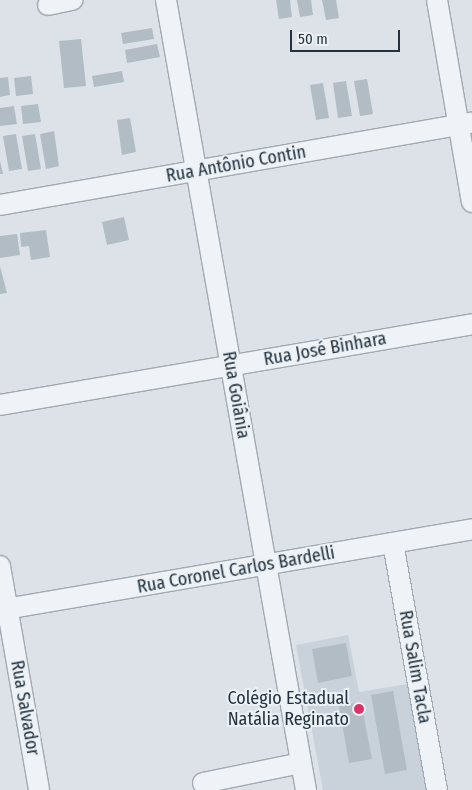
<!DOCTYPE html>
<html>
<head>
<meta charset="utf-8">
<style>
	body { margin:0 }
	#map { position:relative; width:472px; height:790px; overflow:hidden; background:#dce2e8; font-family:"Fira Sans Condensed",sans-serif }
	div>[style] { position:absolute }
	.built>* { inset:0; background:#c9d2da }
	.building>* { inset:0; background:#b2bcc5 }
	.roads { filter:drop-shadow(1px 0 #a1aab2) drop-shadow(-1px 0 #a1aab2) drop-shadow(0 1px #a1aab2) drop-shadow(0 -1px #a1aab2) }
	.minor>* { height:20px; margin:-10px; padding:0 10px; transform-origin:10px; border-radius:10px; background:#eff2f6 }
	.dots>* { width:14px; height:14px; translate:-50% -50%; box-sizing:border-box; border:2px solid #ebf1f5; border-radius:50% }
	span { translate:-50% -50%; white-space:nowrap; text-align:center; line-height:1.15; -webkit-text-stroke:4px #ebf1f5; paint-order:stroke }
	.street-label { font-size:18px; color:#24323f }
	.poi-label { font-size:18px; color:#24323f }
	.right { translate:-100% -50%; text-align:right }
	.scale { position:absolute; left:290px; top:30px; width:110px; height:22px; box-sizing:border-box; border:2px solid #24323f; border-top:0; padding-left:6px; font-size:15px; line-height:18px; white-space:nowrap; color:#24323f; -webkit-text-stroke:4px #ebf1f5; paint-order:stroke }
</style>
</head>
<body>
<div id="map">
	<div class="built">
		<i style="clip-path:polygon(348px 635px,359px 692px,407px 684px,426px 790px,323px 790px,296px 645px)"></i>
	</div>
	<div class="building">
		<i style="clip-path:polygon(276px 0,290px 0,292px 17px,279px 19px)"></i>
		<i style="clip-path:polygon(297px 0,311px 0,313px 15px,300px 17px)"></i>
		<i style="clip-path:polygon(322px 0,336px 0,339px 18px,326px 20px)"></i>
		<i style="clip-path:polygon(152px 28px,154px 39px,123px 44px,121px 33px)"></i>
		<i style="clip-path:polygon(81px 39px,86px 86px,64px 88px,59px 41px)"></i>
		<i style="clip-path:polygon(157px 44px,160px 57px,127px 63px,125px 50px)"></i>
		<i style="clip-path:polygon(122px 71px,124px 82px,94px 87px,92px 76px)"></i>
		<i style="clip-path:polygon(31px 76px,33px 94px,16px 96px,14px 78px)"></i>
		<i style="clip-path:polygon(8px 77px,10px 95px,0 97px,0 78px)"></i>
		<i style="clip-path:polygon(367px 79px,373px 114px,360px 116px,354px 81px)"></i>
		<i style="clip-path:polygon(346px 81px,352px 116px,338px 118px,333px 83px)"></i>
		<i style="clip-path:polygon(323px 83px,329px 118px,316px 120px,310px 85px)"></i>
		<i style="clip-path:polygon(38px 104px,41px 122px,23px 124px,21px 106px)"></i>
		<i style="clip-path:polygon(14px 106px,17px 124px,0 126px,0 108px)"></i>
		<i style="clip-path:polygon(130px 118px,136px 152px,122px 155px,117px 120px)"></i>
		<i style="clip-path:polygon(54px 131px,59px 166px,46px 169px,40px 134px)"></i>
		<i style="clip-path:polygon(16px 134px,22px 169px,9px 171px,3px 136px)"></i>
		<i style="clip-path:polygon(35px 134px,41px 169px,28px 171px,22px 136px)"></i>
		<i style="clip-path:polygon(0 161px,3px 174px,0 174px)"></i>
		<i style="clip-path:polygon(124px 217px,129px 240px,107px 245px,102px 222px)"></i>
		<i style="clip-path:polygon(46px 230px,50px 257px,31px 260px,29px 246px,21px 247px,20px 233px)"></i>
		<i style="clip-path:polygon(17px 234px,20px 255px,0 258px,0 236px)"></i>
		<i style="clip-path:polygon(0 266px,7px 293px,0 294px)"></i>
		<i style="clip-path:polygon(346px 643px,352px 676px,318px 683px,312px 649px)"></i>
		<i style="clip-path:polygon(393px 691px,407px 770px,385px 774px,371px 695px)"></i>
		<i style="clip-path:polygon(361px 702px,372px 759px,349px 763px,339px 706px)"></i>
	</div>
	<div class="roads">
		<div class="minor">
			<i style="left:166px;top:0;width:802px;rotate:79.95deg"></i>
			<i style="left:437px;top:0;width:205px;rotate:80.2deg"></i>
			<i style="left:48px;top:5px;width:25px;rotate:-12deg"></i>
			<i style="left:0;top:205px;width:479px;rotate:-9.9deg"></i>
			<i style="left:0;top:405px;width:479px;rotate:-9.7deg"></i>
			<i style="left:393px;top:543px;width:251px;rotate:79.9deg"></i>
			<i style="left:0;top:566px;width:227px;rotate:80.1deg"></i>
			<i style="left:0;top:610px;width:479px;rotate:-9.7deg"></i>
			<i style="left:203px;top:783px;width:100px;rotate:-11.5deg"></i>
		</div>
	</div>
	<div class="dots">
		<i style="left:359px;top:709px;background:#db3266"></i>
	</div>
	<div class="street-label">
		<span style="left:236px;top:164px;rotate:-10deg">Rua Antônio Contin</span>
		<span style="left:325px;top:349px;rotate:-10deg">Rua José Binhara</span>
		<span style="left:236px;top:395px;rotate:80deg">Rua Goiânia</span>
		<span style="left:236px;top:570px;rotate:-10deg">Rua Coronel Carlos Bardelli</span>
		<span style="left:415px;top:667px;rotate:80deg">Rua Salim Tacla</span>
		<span style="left:25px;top:708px;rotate:80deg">Rua Salvador</span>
	</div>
	<div class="poi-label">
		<span class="right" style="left:349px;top:709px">Colégio Estadual<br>Natália Reginato</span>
	</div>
	<div class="scale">50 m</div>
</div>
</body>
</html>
